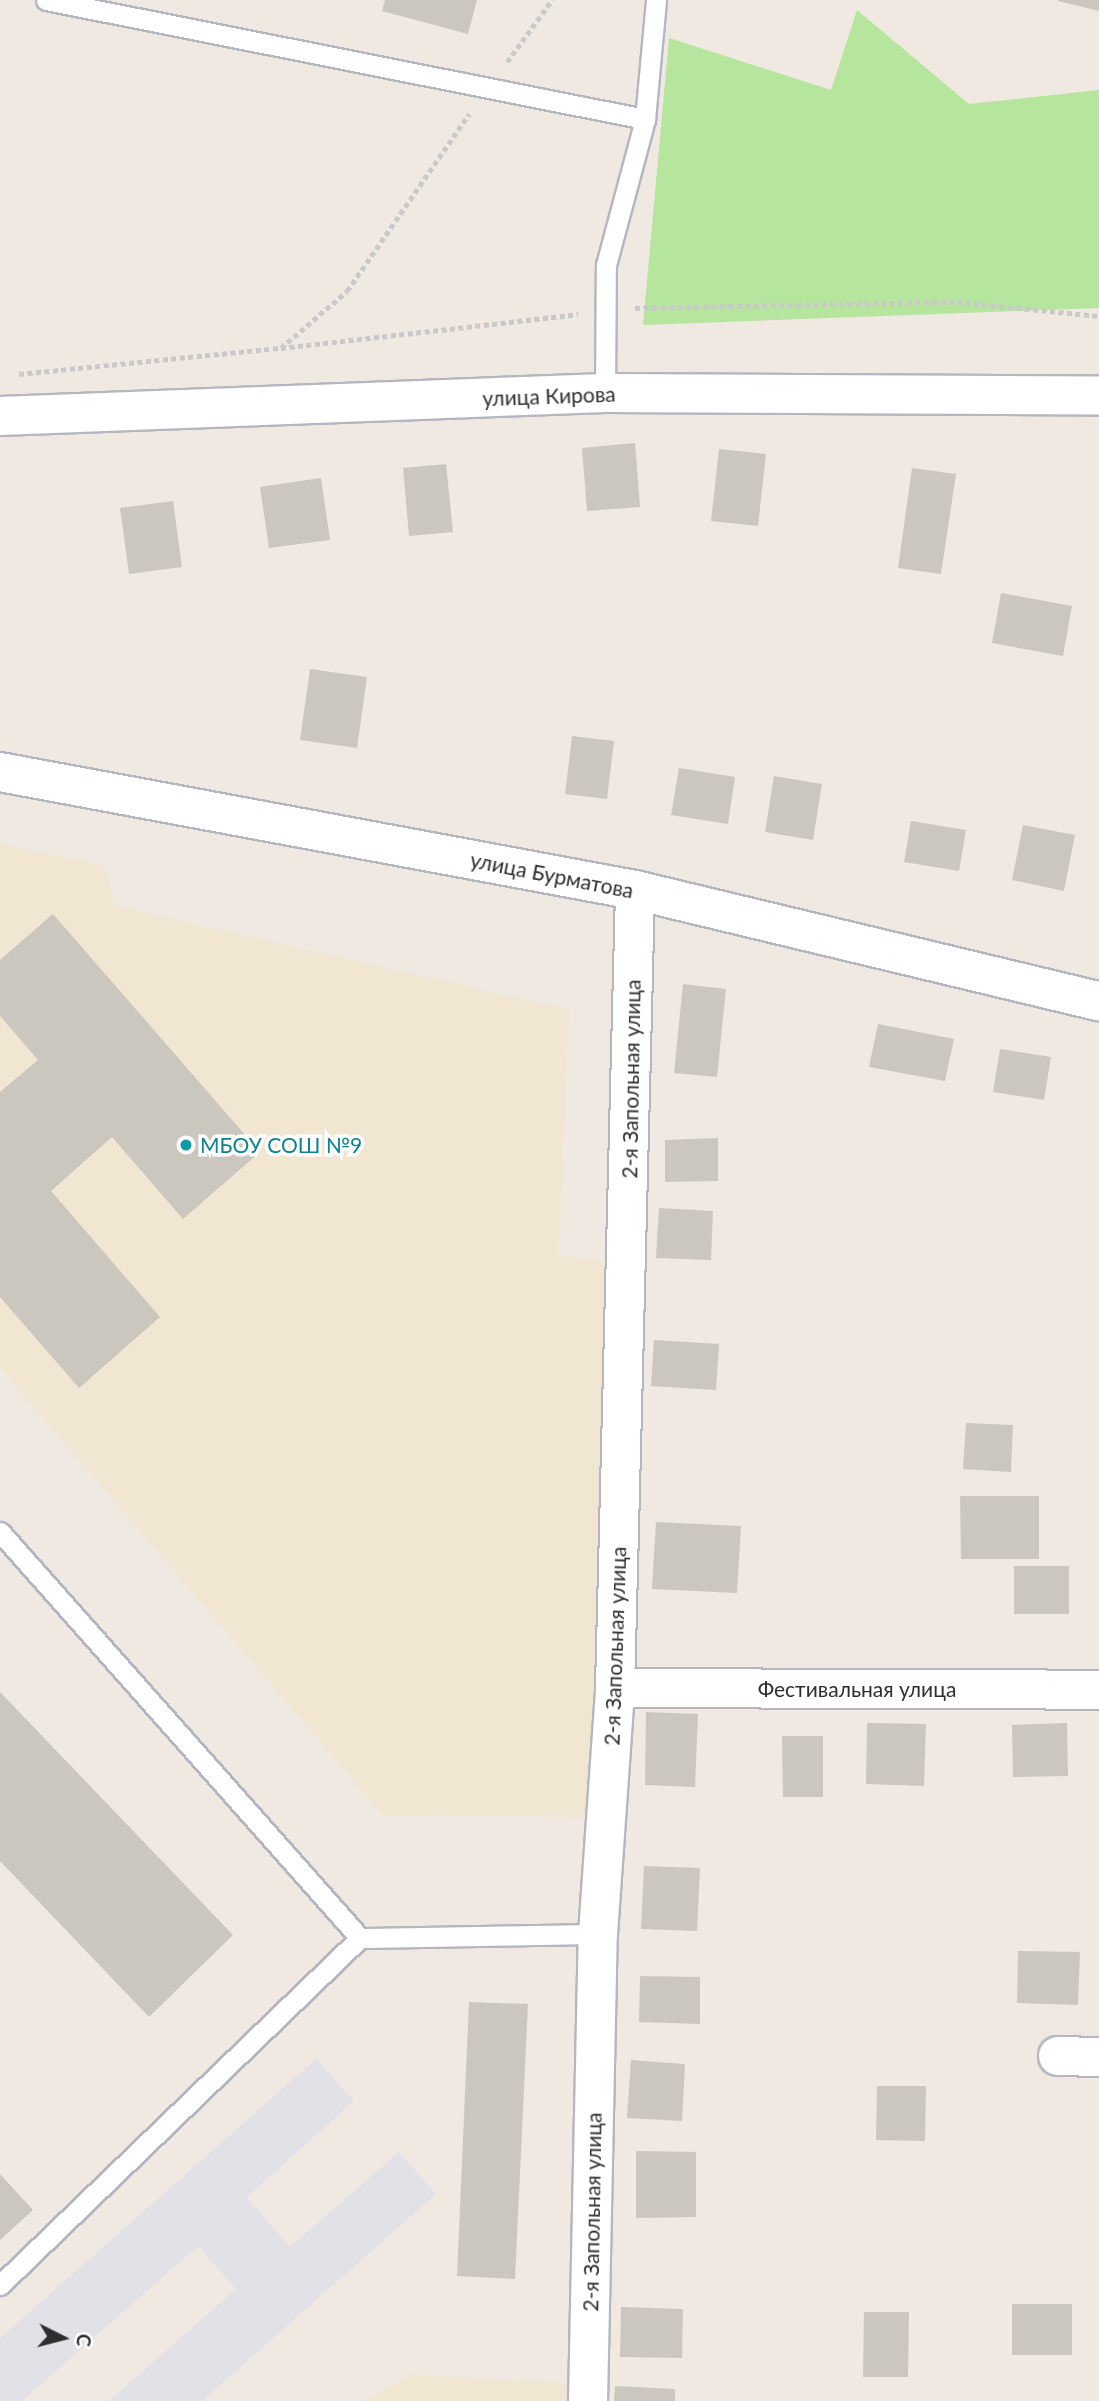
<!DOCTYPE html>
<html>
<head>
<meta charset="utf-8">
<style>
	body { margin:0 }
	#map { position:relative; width:1099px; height:2401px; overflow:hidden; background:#efe9e1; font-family:Lato,sans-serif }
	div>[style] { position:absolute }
	.industrial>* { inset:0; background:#e3e1e8 }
	.education>* { inset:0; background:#f0e6d1 }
	.green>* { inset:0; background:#b6e59e }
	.building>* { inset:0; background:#cbc7bf }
	.path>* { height:4.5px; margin-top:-2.25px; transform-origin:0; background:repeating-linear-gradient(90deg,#c9c9c9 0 5px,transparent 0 8.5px) }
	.roads { filter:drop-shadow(2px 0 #b4b7c1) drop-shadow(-2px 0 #b4b7c1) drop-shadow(0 2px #b4b7c1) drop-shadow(0 -2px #b4b7c1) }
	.lane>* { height:19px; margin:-9.5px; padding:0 9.5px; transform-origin:9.5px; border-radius:9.5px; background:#fff }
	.street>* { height:38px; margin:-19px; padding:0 19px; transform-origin:19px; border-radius:19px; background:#fff }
	.secondary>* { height:38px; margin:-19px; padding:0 19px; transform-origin:19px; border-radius:19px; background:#fff }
	.dots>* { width:19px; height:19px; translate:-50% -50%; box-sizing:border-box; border:4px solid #fff; border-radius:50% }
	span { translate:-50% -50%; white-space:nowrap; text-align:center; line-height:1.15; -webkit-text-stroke:7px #fff; paint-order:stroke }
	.street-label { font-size:21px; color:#2e2e2e }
	.culture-label { font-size:21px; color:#0d838f }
	.left { translate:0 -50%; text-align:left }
	.north { position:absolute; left:28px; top:2303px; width:70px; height:70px; -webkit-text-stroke:5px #fff; paint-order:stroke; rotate:96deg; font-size:19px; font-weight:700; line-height:28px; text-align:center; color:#2e2e2e }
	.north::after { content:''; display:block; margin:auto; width:24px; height:32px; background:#2e2e2e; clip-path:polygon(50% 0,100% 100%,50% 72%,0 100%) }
</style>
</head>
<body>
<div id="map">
	<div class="industrial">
		<i style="clip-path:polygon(316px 2059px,354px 2101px,247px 2197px,290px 2247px,399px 2152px,436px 2194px,202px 2401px,109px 2401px,236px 2289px,198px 2246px,22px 2401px,0 2401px,0 2338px)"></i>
	</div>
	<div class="education">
		<i style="clip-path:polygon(0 844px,103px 866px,115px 906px,569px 1010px,559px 1255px,614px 1264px,613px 1817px,383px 1815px,0 1367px)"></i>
		<i style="clip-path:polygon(410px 2375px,582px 2384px,581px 2401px,365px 2401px)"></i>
	</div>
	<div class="green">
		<i style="clip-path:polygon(857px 10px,969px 104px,1099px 90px,1099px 308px,643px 325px,669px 38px,831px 90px)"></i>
	</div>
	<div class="building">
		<i style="clip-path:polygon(385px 0,477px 0,468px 34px,382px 11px)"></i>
		<i style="clip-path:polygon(1058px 0,1099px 0,1099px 11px,1058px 1px)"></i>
		<i style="clip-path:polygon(635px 443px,640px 507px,587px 511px,582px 448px)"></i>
		<i style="clip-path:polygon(719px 449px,766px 454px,758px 526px,711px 521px)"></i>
		<i style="clip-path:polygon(446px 464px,453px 532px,409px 536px,403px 468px)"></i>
		<i style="clip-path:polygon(912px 468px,956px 474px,941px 574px,898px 568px)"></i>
		<i style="clip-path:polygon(321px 478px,330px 540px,269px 548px,260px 487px)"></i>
		<i style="clip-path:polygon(173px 501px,182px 567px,129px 574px,120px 508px)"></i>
		<i style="clip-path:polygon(1001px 593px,1072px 606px,1063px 656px,992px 643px)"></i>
		<i style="clip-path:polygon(310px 669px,367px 677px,357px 748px,300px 740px)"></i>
		<i style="clip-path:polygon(572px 736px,614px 741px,607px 799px,565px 794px)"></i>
		<i style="clip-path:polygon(679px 768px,735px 777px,728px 824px,671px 815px)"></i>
		<i style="clip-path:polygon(774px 776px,822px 784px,813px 840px,765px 832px)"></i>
		<i style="clip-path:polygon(911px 821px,966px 830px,959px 871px,904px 862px)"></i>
		<i style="clip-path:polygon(1023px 825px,1075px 835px,1064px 891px,1012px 880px)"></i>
		<i style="clip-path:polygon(53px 914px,260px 1152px,183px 1219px,112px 1137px,51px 1191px,160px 1317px,79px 1388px,0 1297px,0 1092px,38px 1060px,0 1016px,0 960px)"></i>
		<i style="clip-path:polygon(683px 984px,726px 989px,717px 1077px,674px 1073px)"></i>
		<i style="clip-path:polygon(878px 1024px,954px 1039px,945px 1081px,869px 1067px)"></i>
		<i style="clip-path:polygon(1000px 1049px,1051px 1057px,1044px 1100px,993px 1092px)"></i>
		<i style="clip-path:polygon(718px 1138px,718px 1181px,665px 1182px,665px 1140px)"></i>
		<i style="clip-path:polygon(659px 1208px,713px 1211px,711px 1260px,656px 1258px)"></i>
		<i style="clip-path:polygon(654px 1340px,719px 1344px,716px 1390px,651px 1386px)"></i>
		<i style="clip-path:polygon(966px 1423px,1013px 1425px,1011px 1472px,963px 1469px)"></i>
		<i style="clip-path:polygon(960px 1496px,1039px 1496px,1039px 1559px,961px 1559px)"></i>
		<i style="clip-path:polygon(656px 1522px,741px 1526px,737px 1593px,652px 1589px)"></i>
		<i style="clip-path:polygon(1014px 1566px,1069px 1566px,1069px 1614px,1014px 1614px)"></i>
		<i style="clip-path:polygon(0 1692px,233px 1935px,149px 2017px,0 1861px)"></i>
		<i style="clip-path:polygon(646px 1712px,698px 1714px,695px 1787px,645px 1785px)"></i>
		<i style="clip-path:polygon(867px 1723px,926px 1724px,924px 1786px,866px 1784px)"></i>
		<i style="clip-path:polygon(1067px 1723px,1068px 1776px,1013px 1777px,1012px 1725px)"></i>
		<i style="clip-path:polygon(782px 1736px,823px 1736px,823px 1797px,783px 1797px)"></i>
		<i style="clip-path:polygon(644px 1866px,700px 1868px,697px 1931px,641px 1929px)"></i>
		<i style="clip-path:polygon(1018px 1951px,1080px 1952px,1078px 2005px,1017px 2003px)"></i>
		<i style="clip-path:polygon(640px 1976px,700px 1977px,700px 2024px,639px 2022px)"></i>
		<i style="clip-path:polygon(469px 2002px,528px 2004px,515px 2279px,457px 2276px)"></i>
		<i style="clip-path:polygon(631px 2060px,685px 2064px,682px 2121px,627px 2118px)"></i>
		<i style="clip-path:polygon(877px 2086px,926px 2086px,925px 2141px,876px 2140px)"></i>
		<i style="clip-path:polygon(636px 2151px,696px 2152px,696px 2217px,636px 2218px)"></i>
		<i style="clip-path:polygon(0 2174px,33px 2210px,0 2240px)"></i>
		<i style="clip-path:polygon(1012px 2304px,1072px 2304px,1072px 2355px,1012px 2355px)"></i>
		<i style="clip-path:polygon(621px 2307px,683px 2309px,682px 2358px,620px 2357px)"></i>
		<i style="clip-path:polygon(864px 2312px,909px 2312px,908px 2377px,863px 2377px)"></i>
		<i style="clip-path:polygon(615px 2386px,675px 2389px,675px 2401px,614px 2401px)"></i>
	</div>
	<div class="path">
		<i style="left:507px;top:62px;width:77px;rotate:-54deg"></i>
		<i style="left:635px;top:308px;width:322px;rotate:-1.1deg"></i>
		<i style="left:957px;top:302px;width:143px;rotate:5.6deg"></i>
		<i style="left:281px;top:348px;width:299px;rotate:-6.5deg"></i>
		<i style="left:19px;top:374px;width:263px;rotate:-5.7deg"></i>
		<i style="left:281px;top:348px;width:87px;rotate:-40.8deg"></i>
		<i style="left:347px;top:291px;width:215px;rotate:-55.4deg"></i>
	</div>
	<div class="roads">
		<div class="lane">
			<i style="left:46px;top:0;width:611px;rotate:11.24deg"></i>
			<i style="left:605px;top:393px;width:128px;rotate:-89.6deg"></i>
			<i style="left:606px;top:265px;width:151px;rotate:-75deg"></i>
			<i style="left:645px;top:119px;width:120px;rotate:-84.7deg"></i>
			<i style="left:0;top:1532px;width:543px;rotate:48.44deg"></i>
			<i style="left:360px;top:1938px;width:238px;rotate:-1deg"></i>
			<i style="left:0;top:2285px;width:500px;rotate:-43.95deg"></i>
		</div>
		<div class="street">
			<i style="left:0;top:772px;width:646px;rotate:10.53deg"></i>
			<i style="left:635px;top:890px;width:477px;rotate:13.5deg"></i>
			<i style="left:615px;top:1688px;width:484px;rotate:0.2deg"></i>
			<i style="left:1058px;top:2056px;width:41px;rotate:1.4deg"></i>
			<i style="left:588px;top:2401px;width:467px;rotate:-88.8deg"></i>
			<i style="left:598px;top:1934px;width:247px;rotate:-86deg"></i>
			<i style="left:615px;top:1688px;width:798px;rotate:-88.56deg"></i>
		</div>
		<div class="secondary">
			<i style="left:0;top:416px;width:605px;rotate:-2.18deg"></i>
			<i style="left:605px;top:393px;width:494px;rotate:0.3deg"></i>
		</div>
	</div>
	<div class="dots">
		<i style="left:186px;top:1145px;background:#0f9aa8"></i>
	</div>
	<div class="street-label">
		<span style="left:549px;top:396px;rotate:-2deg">улица Кирова</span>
		<span style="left:552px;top:875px;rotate:11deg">улица Бурматова</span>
		<span style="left:631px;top:1079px;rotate:-89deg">2-я Запольная улица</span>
		<span style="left:615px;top:1646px;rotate:-88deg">2-я Запольная улица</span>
		<span style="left:857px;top:1689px">Фестивальная улица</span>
		<span style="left:592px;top:2212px;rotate:-89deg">2-я Запольная улица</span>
	</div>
	<div class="culture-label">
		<span class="left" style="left:200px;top:1145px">МБОУ СОШ №9</span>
	</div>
	<div class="north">С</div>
</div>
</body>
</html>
